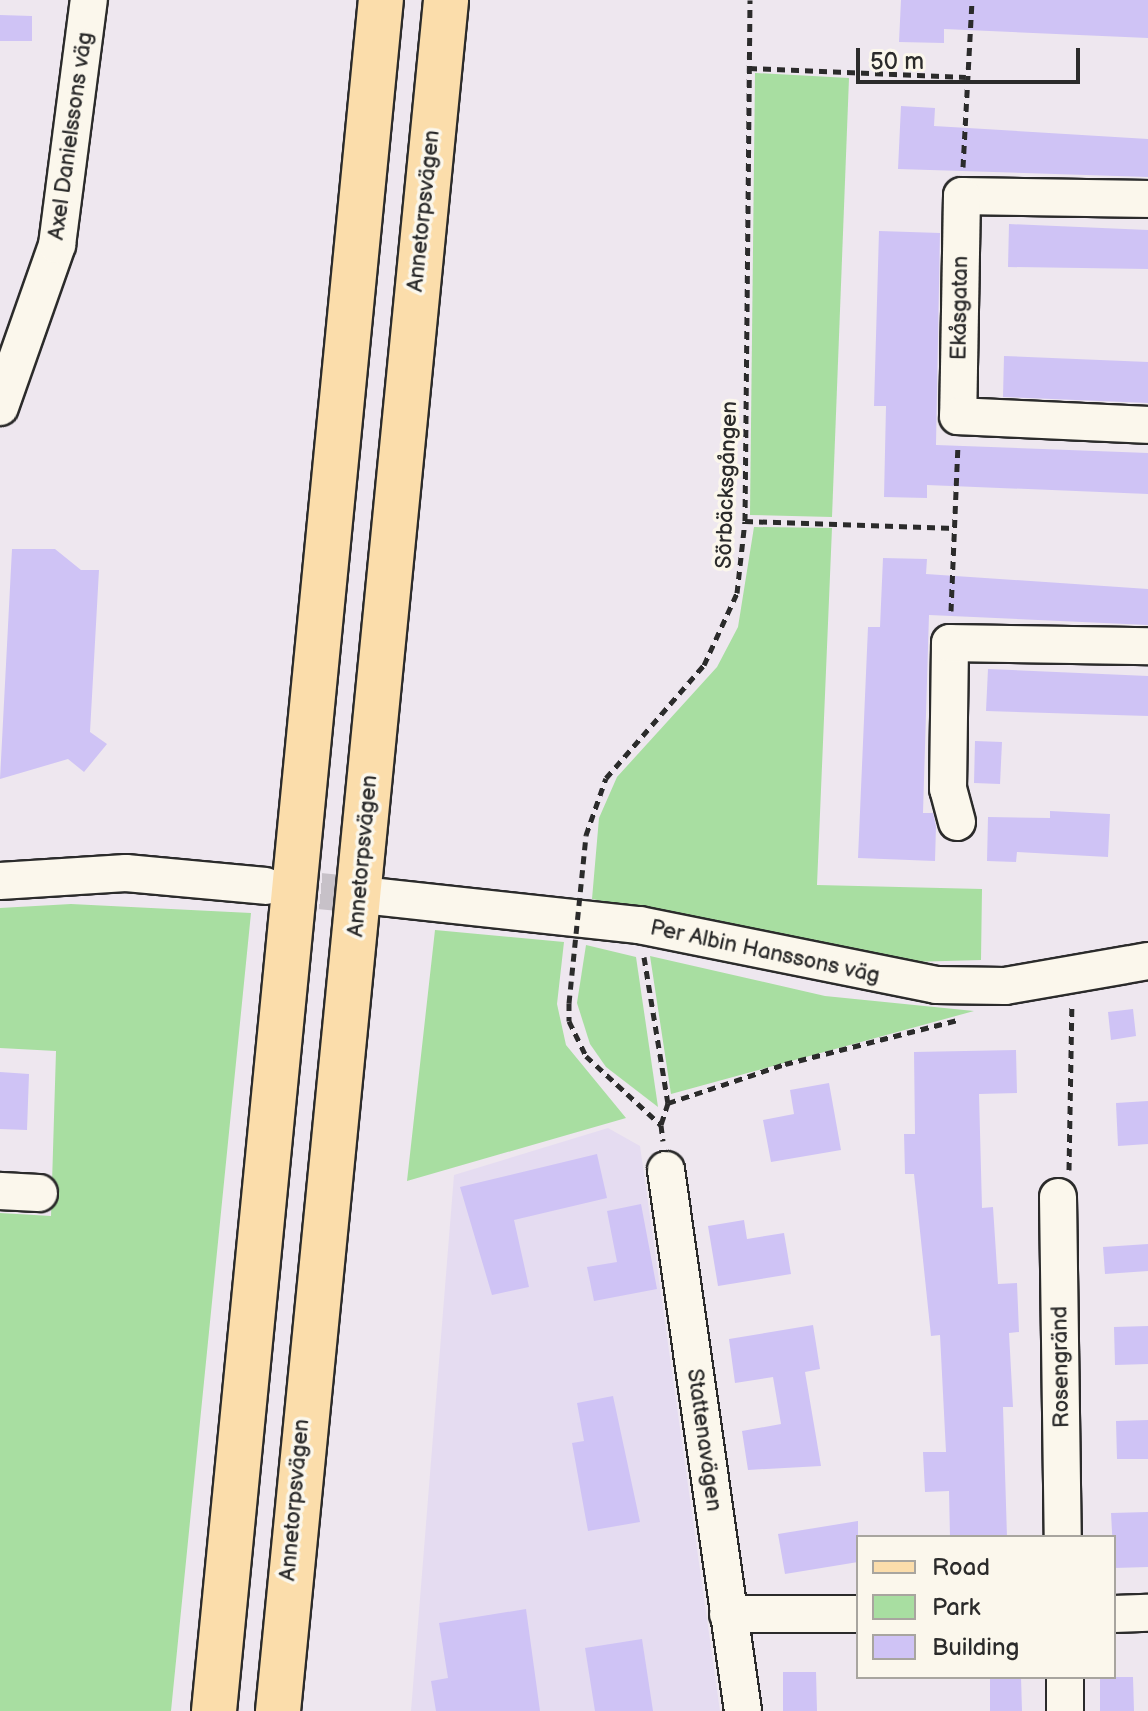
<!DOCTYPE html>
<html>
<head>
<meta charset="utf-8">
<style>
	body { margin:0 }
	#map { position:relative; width:1148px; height:1711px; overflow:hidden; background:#eee7ef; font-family:"Balsamiq Sans",sans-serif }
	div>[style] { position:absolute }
	.built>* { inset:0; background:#e5dcf1 }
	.green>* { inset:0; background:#a8dea1 }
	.building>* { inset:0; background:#cfc3f5 }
	.minor-tunnel>* { height:36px; margin-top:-18px; transform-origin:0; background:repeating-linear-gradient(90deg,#c7c1c8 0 36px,transparent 0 54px) }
	.path>* { height:5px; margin-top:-2.5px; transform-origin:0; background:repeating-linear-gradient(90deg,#2b2b2b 0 8px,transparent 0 14px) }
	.roads { filter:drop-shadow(2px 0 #2b2b2b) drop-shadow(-2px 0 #2b2b2b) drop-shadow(0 2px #2b2b2b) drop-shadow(0 -2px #2b2b2b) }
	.minor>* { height:36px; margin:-18px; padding:0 18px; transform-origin:18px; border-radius:18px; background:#fbf7ec }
	.major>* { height:44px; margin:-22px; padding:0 22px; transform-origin:22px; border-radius:22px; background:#fbddab }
	.path-bridge>* { height:5px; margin-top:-2.5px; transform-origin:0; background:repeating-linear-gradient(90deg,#2b2b2b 0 8px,transparent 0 14px) }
	span { translate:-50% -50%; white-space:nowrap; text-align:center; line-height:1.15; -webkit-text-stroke:7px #fbf7ec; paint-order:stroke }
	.street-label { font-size:22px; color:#2b2b2b }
	.legend { position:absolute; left:856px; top:1535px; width:260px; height:144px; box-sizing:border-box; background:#fbf7ec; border:2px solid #a8a59f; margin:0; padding:10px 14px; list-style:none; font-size:24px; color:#2b2b2b }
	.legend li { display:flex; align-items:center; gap:16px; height:40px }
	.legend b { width:40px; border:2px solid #a8a59f }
	.scale { position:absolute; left:856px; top:48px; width:224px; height:36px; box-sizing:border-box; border:4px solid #2b2b2b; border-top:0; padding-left:10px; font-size:24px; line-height:28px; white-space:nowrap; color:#2b2b2b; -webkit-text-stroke:6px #fbf7ec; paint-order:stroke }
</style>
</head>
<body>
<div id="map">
	<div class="built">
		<i style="clip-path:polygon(608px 1128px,640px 1146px,720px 1711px,411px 1711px,454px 1175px)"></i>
	</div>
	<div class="green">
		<i style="clip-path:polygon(755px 73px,849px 78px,832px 517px,750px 515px)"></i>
		<i style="clip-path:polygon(754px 527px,832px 528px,817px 885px,982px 889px,981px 960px,910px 962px,592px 899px,599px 818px,617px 777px,717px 667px,738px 627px)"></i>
		<i style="clip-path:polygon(71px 904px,251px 913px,171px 1711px,0 1711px,0 1213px,51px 1216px,56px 1051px,0 1048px,0 908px)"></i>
		<i style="clip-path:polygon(435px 930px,564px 942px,557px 1004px,566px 1045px,626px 1118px,407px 1181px)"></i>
		<i style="clip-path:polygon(586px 945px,636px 957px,658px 1107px,606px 1067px,590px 1044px,577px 1003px)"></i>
		<i style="clip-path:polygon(650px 956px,825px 996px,974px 1011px,671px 1094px)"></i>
	</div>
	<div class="building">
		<i style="clip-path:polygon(901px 0,1148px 0,1148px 38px,944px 29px,944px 43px,899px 42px)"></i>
		<i style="clip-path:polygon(0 15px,32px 16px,32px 41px,0 41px)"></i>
		<i style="clip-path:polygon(901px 106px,935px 108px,934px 126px,1148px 139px,1148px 177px,898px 169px)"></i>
		<i style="clip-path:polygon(1009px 224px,1148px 230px,1148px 269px,1008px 267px)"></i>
		<i style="clip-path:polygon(879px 231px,940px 233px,936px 445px,1148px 453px,1148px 494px,927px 485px,927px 498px,884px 497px,886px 406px,874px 406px)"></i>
		<i style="clip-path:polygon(1004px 356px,1148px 362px,1148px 403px,1003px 397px)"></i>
		<i style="clip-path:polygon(12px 549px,55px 549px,81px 570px,99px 570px,90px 732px,107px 744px,84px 772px,68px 759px,0 779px)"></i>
		<i style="clip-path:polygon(883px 558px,927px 559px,926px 574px,1148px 589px,1148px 625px,929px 615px,923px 813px,933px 813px,936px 826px,935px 861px,858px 858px,868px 627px,880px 627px)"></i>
		<i style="clip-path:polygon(988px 669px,1148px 676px,1148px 716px,986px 711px)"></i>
		<i style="clip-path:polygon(975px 741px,1002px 742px,1000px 784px,974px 783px)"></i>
		<i style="clip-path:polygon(1050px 811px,1110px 814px,1108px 857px,1017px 852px,1016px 862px,987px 861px,988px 817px,1050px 818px)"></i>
		<i style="clip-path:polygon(1133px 1009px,1136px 1036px,1111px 1040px,1108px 1012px)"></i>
		<i style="clip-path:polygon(1016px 1050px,1017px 1093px,979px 1094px,982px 1208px,993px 1207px,998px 1284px,1017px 1283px,1019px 1332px,1009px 1333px,1013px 1407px,1003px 1407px,1007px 1537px,950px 1537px,949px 1491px,925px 1492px,923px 1452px,946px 1452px,940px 1335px,931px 1336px,914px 1174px,905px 1174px,904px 1134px,915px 1134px,914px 1052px)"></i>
		<i style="clip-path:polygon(0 1072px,29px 1074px,27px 1130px,0 1129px)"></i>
		<i style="clip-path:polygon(829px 1083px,841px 1150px,771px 1162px,763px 1120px,794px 1114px,790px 1090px)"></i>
		<i style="clip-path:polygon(1148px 1101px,1148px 1144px,1118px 1146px,1116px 1103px)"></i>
		<i style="clip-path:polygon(597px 1154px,607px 1198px,514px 1220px,529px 1287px,492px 1295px,460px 1187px)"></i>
		<i style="clip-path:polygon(641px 1204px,657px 1289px,594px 1301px,587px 1267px,617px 1262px,607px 1211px)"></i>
		<i style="clip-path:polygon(744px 1220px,747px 1239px,784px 1233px,791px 1274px,718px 1286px,708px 1226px)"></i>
		<i style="clip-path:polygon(1148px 1244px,1148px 1271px,1105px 1274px,1103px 1247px)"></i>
		<i style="clip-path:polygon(813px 1325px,820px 1369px,805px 1372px,821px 1466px,748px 1470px,742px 1431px,781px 1424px,773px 1377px,735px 1383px,729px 1339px)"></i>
		<i style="clip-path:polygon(1148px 1326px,1148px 1364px,1115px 1365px,1114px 1327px)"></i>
		<i style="clip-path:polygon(613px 1396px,640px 1522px,588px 1531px,572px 1443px,584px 1441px,577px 1403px)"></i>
		<i style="clip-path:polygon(1148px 1420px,1148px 1459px,1117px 1459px,1116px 1421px)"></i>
		<i style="clip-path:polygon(1148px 1512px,1148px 1567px,1114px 1568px,1111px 1513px)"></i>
		<i style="clip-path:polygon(858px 1521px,858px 1562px,785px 1574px,778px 1534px)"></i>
		<i style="clip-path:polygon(526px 1609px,540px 1711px,436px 1711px,431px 1681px,448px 1678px,439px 1623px)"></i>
		<i style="clip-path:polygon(642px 1639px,653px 1711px,595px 1711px,585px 1648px)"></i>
		<i style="clip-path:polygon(783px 1672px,816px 1672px,817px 1711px,783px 1711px)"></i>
		<i style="clip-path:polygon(990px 1677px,1021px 1677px,1022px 1711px,990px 1711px)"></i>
		<i style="clip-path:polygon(1100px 1677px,1133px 1677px,1134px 1711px,1100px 1711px)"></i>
	</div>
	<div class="minor-tunnel">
		<i style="left:267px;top:886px;width:115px;rotate:5.5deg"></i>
	</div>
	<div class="path">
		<i style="left:749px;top:68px;width:217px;rotate:2.4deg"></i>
		<i style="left:963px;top:167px;width:167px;rotate:-86.9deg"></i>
		<i style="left:745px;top:521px;width:210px;rotate:1.9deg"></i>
		<i style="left:951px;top:611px;width:166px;rotate:-87.6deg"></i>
		<i style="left:586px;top:835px;width:60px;rotate:-70.7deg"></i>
		<i style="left:606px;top:778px;width:150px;rotate:-49.1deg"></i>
		<i style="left:704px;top:665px;width:79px;rotate:-65.4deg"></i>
		<i style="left:737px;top:593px;width:72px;rotate:-83.7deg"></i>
		<i style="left:745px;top:521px;width:521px;rotate:-89.45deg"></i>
		<i style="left:644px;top:957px;width:148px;rotate:80.7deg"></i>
		<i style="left:668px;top:1103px;width:23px;rotate:108deg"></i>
		<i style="left:569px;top:1003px;width:18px;rotate:90deg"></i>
		<i style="left:569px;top:1021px;width:39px;rotate:64deg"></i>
		<i style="left:586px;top:1056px;width:102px;rotate:42.6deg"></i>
		<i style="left:661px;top:1125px;width:16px;rotate:83deg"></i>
		<i style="left:668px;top:1103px;width:123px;rotate:-18.4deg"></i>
		<i style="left:785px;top:1064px;width:178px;rotate:-14.3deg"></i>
		<i style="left:1069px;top:1170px;width:166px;rotate:-89deg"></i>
	</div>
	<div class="roads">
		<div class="minor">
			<i style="left:1148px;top:199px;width:186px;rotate:-179.1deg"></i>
			<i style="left:962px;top:196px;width:220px;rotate:91deg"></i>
			<i style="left:958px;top:416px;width:190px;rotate:2.7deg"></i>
			<i style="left:0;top:407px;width:172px;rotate:-70.6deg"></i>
			<i style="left:57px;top:245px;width:247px;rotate:-82.6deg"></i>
			<i style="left:957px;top:822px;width:34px;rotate:-105deg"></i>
			<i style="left:948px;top:789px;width:146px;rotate:-89.2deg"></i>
			<i style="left:950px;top:643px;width:198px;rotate:0.9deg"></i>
			<i style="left:0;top:881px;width:126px;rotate:-3.6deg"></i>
			<i style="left:126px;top:873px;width:140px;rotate:5.3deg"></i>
			<i style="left:381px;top:897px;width:260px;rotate:6.2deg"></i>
			<i style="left:639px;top:925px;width:303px;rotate:11.4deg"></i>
			<i style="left:936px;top:985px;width:69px;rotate:0.8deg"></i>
			<i style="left:1005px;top:986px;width:145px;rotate:-9.9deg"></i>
			<i style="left:666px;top:1170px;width:546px;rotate:81.9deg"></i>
			<i style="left:0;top:1191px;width:39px;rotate:3deg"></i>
			<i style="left:1058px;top:1197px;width:340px;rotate:89.2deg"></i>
			<i style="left:728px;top:1614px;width:130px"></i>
			<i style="left:1114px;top:1614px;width:34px;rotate:-2deg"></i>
			<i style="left:1065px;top:1711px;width:34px;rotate:-90deg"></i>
		</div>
		<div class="major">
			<i style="left:214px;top:1711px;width:1719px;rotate:-84.43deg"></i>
			<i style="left:278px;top:1711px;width:1719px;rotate:-84.39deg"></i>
		</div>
	</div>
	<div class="path-bridge">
		<i style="left:569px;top:1003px;width:169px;rotate:-84.2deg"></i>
	</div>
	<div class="street-label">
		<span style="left:71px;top:136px;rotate:-82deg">Axel Danielssons väg</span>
		<span style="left:424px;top:211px;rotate:-84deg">Annetorpsvägen</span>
		<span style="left:960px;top:308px;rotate:-89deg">Ekåsgatan</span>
		<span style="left:727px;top:485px;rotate:-88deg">Sörbäcksgången</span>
		<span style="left:363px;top:856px;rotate:-85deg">Annetorpsvägen</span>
		<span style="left:765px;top:952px;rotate:12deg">Per Albin Hanssons väg</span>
		<span style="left:1061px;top:1367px;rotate:-91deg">Rosengränd</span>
		<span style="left:704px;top:1440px;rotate:82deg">Stattenavägen</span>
		<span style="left:295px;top:1500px;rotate:-85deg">Annetorpsvägen</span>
	</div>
	<ul class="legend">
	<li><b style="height:10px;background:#fbddab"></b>Road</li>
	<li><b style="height:22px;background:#a8dea1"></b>Park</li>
	<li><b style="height:22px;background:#cfc3f5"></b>Building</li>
	</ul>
	<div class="scale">50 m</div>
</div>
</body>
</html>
